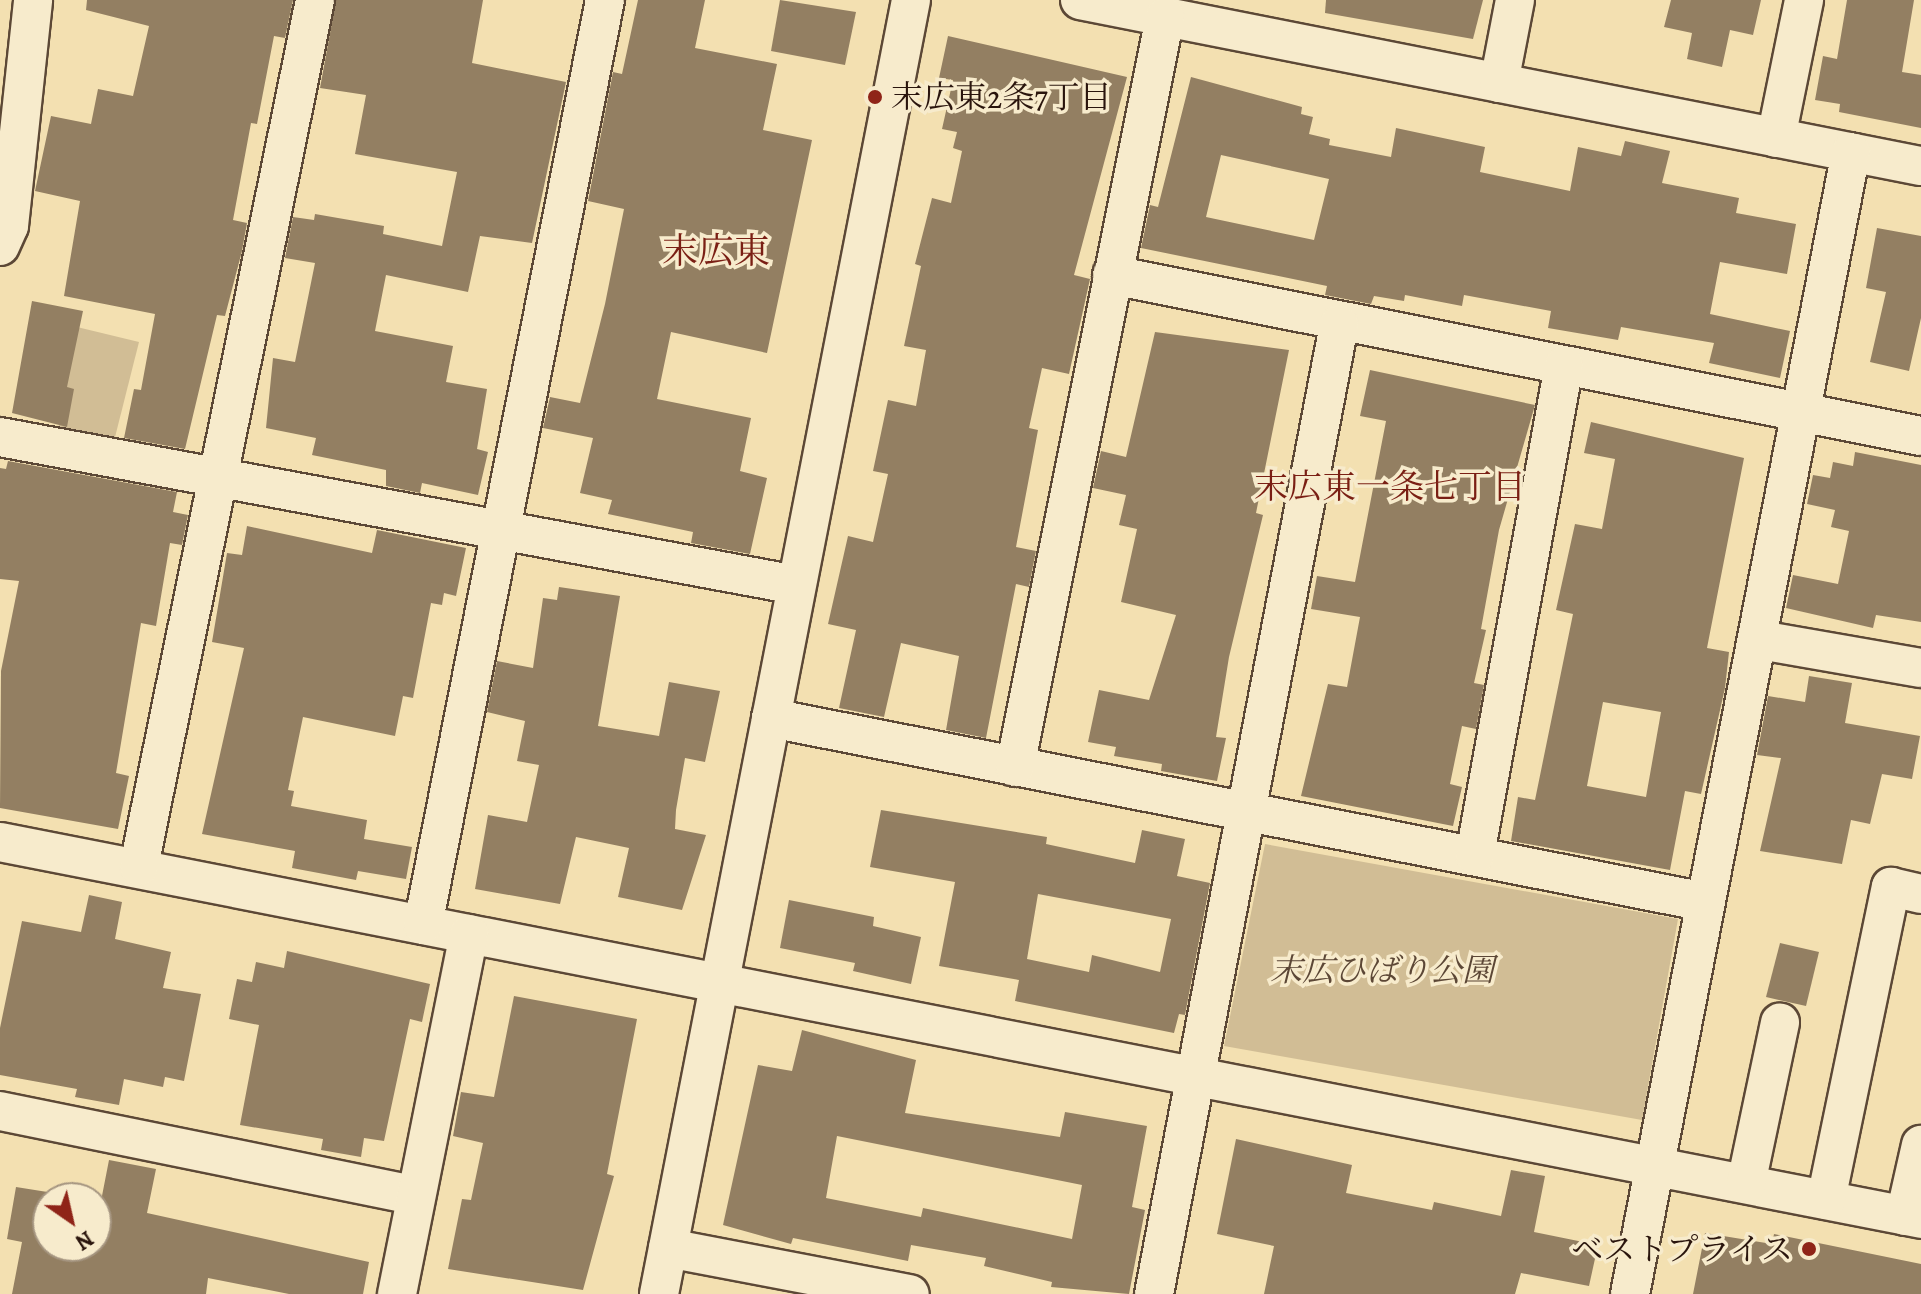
<!DOCTYPE html>
<html>
<head>
<meta charset="utf-8">
<style>
	body { margin:0 }
	#map { position:relative; width:1921px; height:1294px; overflow:hidden; background:#f3e0b1; font-family:Alegreya,"Noto Serif JP",serif }
	div>[style] { position:absolute }
	.green>* { inset:0; background:#d1bd95 }
	.building>* { inset:0; background:#937f62 }
	.roads { filter:drop-shadow(2px 0 #5c4836) drop-shadow(-2px 0 #5c4836) drop-shadow(0 2px #5c4836) drop-shadow(0 -2px #5c4836) }
	.minor>* { height:38px; margin:-19px; padding:0 19px; transform-origin:19px; border-radius:19px; background:#f7ebcc }
	.dots>* { width:22px; height:22px; translate:-50% -50%; box-sizing:border-box; border:4px solid #f7ebcc; border-radius:50% }
	span { translate:-50% -50%; white-space:nowrap; text-align:center; line-height:1.15; -webkit-text-stroke:7px #f7ebcc; paint-order:stroke }
	.poi-label { font-size:32px; color:#2a150d }
	.left { translate:0 -50%; text-align:left }
	.right { translate:-100% -50%; text-align:right }
	.park-label { font-size:32px; color:#5c4736; font-style:italic }
	.neighbourhood-label { font-size:34px; color:#7a1f14 }
	.quarter-label { font-size:36px; color:#7a1f14 }
	.north { position:absolute; left:32px; top:1182px; width:80px; height:80px; box-sizing:border-box; background:#f7ebcc; border:2px solid #a59580; border-radius:50%; rotate:146deg; font-size:22px; font-weight:700; line-height:32px; text-align:center; color:#2a150d }
	.north::after { content:''; display:block; margin:auto; width:28px; height:36px; background:#8f2418; clip-path:polygon(50% 0,100% 100%,50% 72%,0 100%) }
</style>
</head>
<body>
<div id="map">
	<div class="green">
		<i style="clip-path:polygon(77px 327px,139px 342px,110px 457px,55px 447px)"></i>
		<i style="clip-path:polygon(1265px 844px,1678px 919px,1642px 1120px,1224px 1046px)"></i>
	</div>
	<div class="building">
		<i style="clip-path:polygon(87px 0,293px 0,285px 38px,274px 36px,257px 124px,251px 123px,233px 220px,247px 223px,242px 251px,225px 316px,217px 315px,185px 449px,124px 438px,134px 389px,141px 390px,155px 314px,64px 296px,80px 201px,35px 191px,51px 116px,91px 124px,98px 89px,133px 96px,149px 26px,86px 10px)"></i>
		<i style="clip-path:polygon(336px 0,483px 0,472px 63px,566px 82px,532px 243px,480px 236px,468px 292px,386px 275px,375px 331px,453px 346px,446px 382px,487px 389px,477px 449px,488px 452px,478px 495px,422px 483px,420px 493px,386px 486px,386px 470px,312px 455px,316px 438px,266px 428px,273px 358px,295px 362px,315px 263px,285px 258px,293px 217px,314px 220px,315px 214px,384px 226px,383px 234px,442px 246px,457px 172px,355px 154px,366px 95px,320px 88px)"></i>
		<i style="clip-path:polygon(638px 0,705px 0,695px 48px,777px 64px,763px 130px,812px 140px,767px 353px,671px 332px,657px 399px,751px 418px,740px 471px,767px 478px,750px 554px,691px 543px,693px 532px,608px 514px,612px 500px,580px 493px,593px 438px,543px 428px,550px 397px,580px 403px,605px 304px,624px 209px,588px 201px,613px 72px,622px 74px)"></i>
		<i style="clip-path:polygon(780px 0,856px 12px,845px 65px,771px 51px)"></i>
		<i style="clip-path:polygon(1326px 0,1483px 0,1473px 39px,1325px 13px)"></i>
		<i style="clip-path:polygon(1671px 0,1761px 0,1753px 35px,1730px 30px,1722px 67px,1687px 59px,1692px 33px,1664px 27px)"></i>
		<i style="clip-path:polygon(1847px 0,1914px 0,1902px 72px,1921px 75px,1921px 128px,1839px 112px,1840px 104px,1815px 100px,1823px 56px,1837px 59px)"></i>
		<i style="clip-path:polygon(948px 36px,1127px 77px,1074px 275px,1090px 279px,1069px 374px,1042px 368px,1029px 428px,1038px 430px,1016px 547px,1036px 551px,1029px 587px,1016px 584px,986px 738px,946px 730px,959px 656px,901px 643px,884px 717px,839px 708px,856px 630px,828px 624px,848px 536px,873px 542px,888px 474px,873px 471px,888px 400px,916px 406px,926px 350px,904px 346px,921px 266px,915px 264px,932px 198px,951px 203px,962px 151px,953px 148px,957px 132px,942px 129px,953px 80px,939px 78px)"></i>
		<i style="clip-path:polygon(evenodd,1191px 77px,1302px 107px,1301px 114px,1313px 117px,1309px 134px,1330px 139px,1329px 145px,1391px 157px,1396px 128px,1485px 147px,1480px 172px,1570px 191px,1578px 147px,1621px 156px,1625px 141px,1670px 151px,1662px 183px,1739px 198px,1736px 213px,1796px 224px,1787px 274px,1720px 262px,1710px 314px,1790px 331px,1780px 378px,1709px 363px,1714px 343px,1621px 327px,1618px 340px,1548px 328px,1551px 311px,1464px 295px,1462px 306px,1405px 295px,1404px 301px,1374px 296px,1371px 304px,1325px 295px,1327px 286px,1141px 248px,1150px 205px,1158px 207px,1191px 77px,1221px 155px,1329px 179px,1314px 240px,1206px 217px,1221px 155px)"></i>
		<i style="clip-path:polygon(1877px 228px,1921px 236px,1921px 318px,1909px 371px,1870px 362px,1886px 292px,1866px 288px)"></i>
		<i style="clip-path:polygon(32px 301px,83px 311px,67px 387px,74px 389px,67px 427px,12px 413px)"></i>
		<i style="clip-path:polygon(1155px 332px,1289px 350px,1256px 513px,1263px 515px,1229px 657px,1216px 737px,1226px 738px,1217px 781px,1161px 771px,1162px 764px,1114px 756px,1116px 747px,1088px 742px,1099px 690px,1149px 700px,1176px 615px,1121px 602px,1137px 529px,1119px 525px,1126px 495px,1093px 488px,1101px 451px,1126px 457px)"></i>
		<i style="clip-path:polygon(1370px 370px,1535px 405px,1499px 530px,1481px 629px,1486px 630px,1474px 683px,1484px 685px,1476px 729px,1462px 726px,1450px 784px,1462px 787px,1453px 826px,1301px 796px,1328px 684px,1347px 687px,1360px 617px,1311px 609px,1317px 576px,1355px 582px,1386px 421px,1360px 416px)"></i>
		<i style="clip-path:polygon(evenodd,1591px 422px,1744px 458px,1707px 648px,1729px 652px,1725px 688px,1701px 794px,1685px 791px,1670px 870px,1511px 841px,1518px 797px,1535px 800px,1573px 614px,1556px 610px,1575px 524px,1602px 529px,1615px 459px,1584px 453px,1591px 422px,1603px 702px,1661px 712px,1646px 797px,1587px 786px,1603px 702px)"></i>
		<i style="clip-path:polygon(1855px 452px,1921px 465px,1921px 622px,1876px 615px,1873px 628px,1786px 608px,1793px 575px,1838px 584px,1849px 531px,1831px 527px,1835px 510px,1807px 504px,1813px 475px,1830px 478px,1833px 462px,1853px 466px)"></i>
		<i style="clip-path:polygon(8px 461px,177px 492px,173px 512px,188px 515px,182px 545px,170px 543px,156px 626px,141px 623px,116px 773px,129px 776px,118px 829px,0 808px,1px 671px,19px 581px,0 579px,0 468px,6px 469px)"></i>
		<i style="clip-path:polygon(247px 526px,372px 553px,377px 530px,466px 548px,456px 596px,444px 593px,442px 605px,431px 603px,413px 698px,403px 696px,395px 736px,303px 717px,288px 790px,294px 791px,291px 806px,367px 820px,364px 839px,412px 847px,406px 879px,358px 871px,356px 880px,292px 868px,295px 851px,202px 834px,244px 648px,212px 642px,227px 553px,242px 555px)"></i>
		<i style="clip-path:polygon(559px 587px,620px 596px,598px 726px,659px 736px,669px 682px,720px 691px,705px 762px,685px 758px,676px 810px,675px 829px,706px 835px,682px 910px,618px 897px,629px 848px,576px 837px,560px 904px,475px 889px,488px 815px,527px 822px,539px 765px,517px 761px,525px 721px,487px 712px,497px 661px,533px 668px,543px 598px,557px 600px)"></i>
		<i style="clip-path:polygon(1809px 676px,1852px 683px,1845px 723px,1920px 736px,1912px 779px,1882px 774px,1870px 824px,1851px 820px,1842px 864px,1760px 851px,1781px 758px,1757px 755px,1768px 696px,1805px 702px)"></i>
		<i style="clip-path:polygon(evenodd,881px 810px,1047px 837px,1046px 844px,1135px 863px,1142px 830px,1185px 839px,1177px 876px,1210px 883px,1185px 1015px,1179px 1014px,1174px 1033px,1015px 1001px,1019px 980px,939px 966px,955px 882px,870px 867px,881px 810px,1038px 894px,1171px 919px,1160px 972px,1092px 955px,1089px 972px,1027px 959px,1038px 894px)"></i>
		<i style="clip-path:polygon(89px 895px,122px 902px,115px 939px,171px 952px,163px 988px,201px 994px,184px 1081px,165px 1077px,163px 1087px,124px 1079px,119px 1105px,75px 1097px,77px 1089px,0 1075px,0 1028px,22px 921px,81px 932px)"></i>
		<i style="clip-path:polygon(789px 900px,874px 917px,873px 926px,921px 937px,911px 984px,853px 971px,855px 963px,780px 948px)"></i>
		<i style="clip-path:polygon(1780px 943px,1819px 952px,1806px 1006px,1766px 997px)"></i>
		<i style="clip-path:polygon(287px 951px,430px 984px,422px 1022px,410px 1019px,384px 1141px,364px 1138px,361px 1157px,321px 1150px,323px 1139px,240px 1125px,259px 1025px,229px 1019px,237px 979px,252px 982px,256px 962px,284px 968px)"></i>
		<i style="clip-path:polygon(514px 996px,637px 1019px,607px 1174px,614px 1176px,583px 1290px,448px 1269px,462px 1199px,471px 1200px,483px 1143px,453px 1136px,461px 1092px,494px 1097px)"></i>
		<i style="clip-path:polygon(evenodd,802px 1030px,916px 1060px,905px 1113px,1060px 1137px,1065px 1112px,1147px 1126px,1132px 1207px,1145px 1210px,1129px 1294px,1051px 1287px,1052px 1282px,984px 1266px,986px 1258px,911px 1245px,908px 1261px,793px 1238px,791px 1244px,723px 1225px,758px 1065px,792px 1071px,802px 1030px,837px 1136px,1082px 1185px,1072px 1239px,923px 1208px,921px 1217px,826px 1198px,837px 1136px)"></i>
		<i style="clip-path:polygon(1236px 1139px,1352px 1165px,1346px 1193px,1432px 1210px,1434px 1202px,1501px 1216px,1511px 1170px,1545px 1176px,1534px 1232px,1598px 1245px,1589px 1286px,1521px 1273px,1515px 1294px,1264px 1294px,1274px 1246px,1217px 1234px)"></i>
		<i style="clip-path:polygon(109px 1160px,156px 1169px,147px 1213px,369px 1262px,363px 1294px,289px 1294px,208px 1278px,206px 1294px,12px 1294px,22px 1242px,7px 1239px,16px 1187px,85px 1198px,48px 1198px,48px 1246px,96px 1246px,96px 1200px,101px 1201px)"></i>
		<i style="clip-path:polygon(1705px 1233px,1772px 1244px,1774px 1234px,1921px 1264px,1921px 1294px,1693px 1294px)"></i>
	</div>
	<div class="roads">
		<div class="minor">
			<i style="left:1080px;top:0;width:857px;rotate:11.17deg"></i>
			<i style="left:1499px;top:83px;width:85px;rotate:-79.1deg"></i>
			<i style="left:1776px;top:138px;width:141px;rotate:-78.5deg"></i>
			<i style="left:0;top:246px;width:22px;rotate:-66deg"></i>
			<i style="left:9px;top:226px;width:227px;rotate:-83.9deg"></i>
			<i style="left:1112px;top:275px;width:825px;rotate:11.26deg"></i>
			<i style="left:0;top:437px;width:810px;rotate:10.53deg"></i>
			<i style="left:1760px;top:640px;width:163px;rotate:9.9deg"></i>
			<i style="left:771px;top:718px;width:952px;rotate:11.14deg"></i>
			<i style="left:1015px;top:767px;width:765px;rotate:-78.69deg"></i>
			<i style="left:0;top:842px;width:1958px;rotate:11.1deg"></i>
			<i style="left:1475px;top:855px;width:497px;rotate:-79.7deg"></i>
			<i style="left:139px;top:866px;width:884px;rotate:-78.51deg"></i>
			<i style="left:423px;top:925px;width:943px;rotate:-78.87deg"></i>
			<i style="left:0;top:1111px;width:422px;rotate:11.5deg"></i>
			<i style="left:1746px;top:1184px;width:165px;rotate:-78.1deg"></i>
			<i style="left:1826px;top:1200px;width:320px;rotate:-78.3deg"></i>
			<i style="left:1891px;top:887px;width:31px;rotate:13deg"></i>
			<i style="left:1905px;top:1216px;width:73px;rotate:-77.3deg"></i>
			<i style="left:668px;top:1248px;width:246px;rotate:10.8deg"></i>
			<i style="left:397px;top:1294px;width:367px;rotate:-78.7deg"></i>
			<i style="left:659px;top:1294px;width:1318px;rotate:-78.98deg"></i>
			<i style="left:1154px;top:1294px;width:987px;rotate:-79.19deg"></i>
			<i style="left:1630px;top:1294px;width:1163px;rotate:-79.05deg"></i>
		</div>
	</div>
	<div class="dots">
		<i style="left:875px;top:97px;background:#8f2418"></i>
		<i style="left:1809px;top:1249px;background:#8f2418"></i>
	</div>
	<div class="poi-label">
		<span class="left" style="left:891px;top:97px">末広東2条7丁目</span>
		<span class="right" style="left:1793px;top:1249px">ベストプライス</span>
	</div>
	<div class="park-label">
		<span style="left:1382px;top:970px">末広ひばり公園</span>
	</div>
	<div class="neighbourhood-label">
		<span style="left:1390px;top:487px">末広東一条七丁目</span>
	</div>
	<div class="quarter-label">
		<span style="left:716px;top:251px">末広東</span>
	</div>
	<div class="north">N</div>
</div>
</body>
</html>
